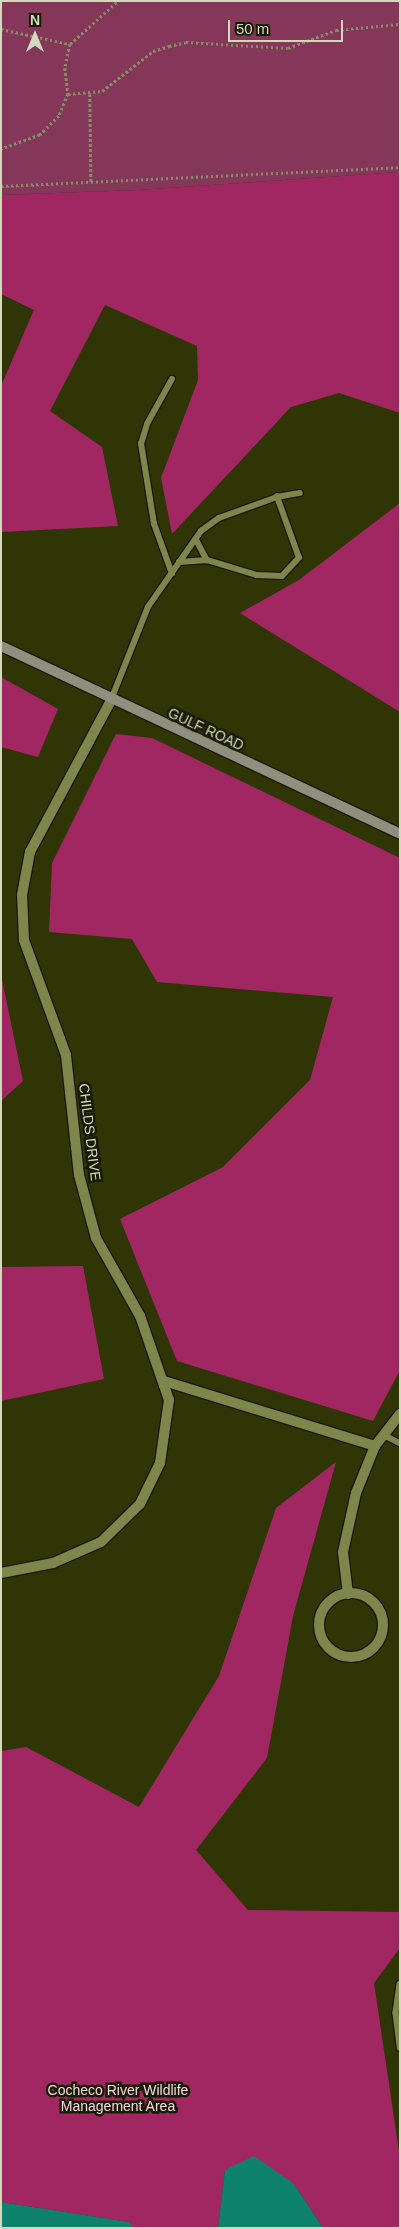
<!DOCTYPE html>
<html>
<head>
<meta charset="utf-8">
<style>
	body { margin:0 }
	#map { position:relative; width:401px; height:2229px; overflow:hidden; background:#303506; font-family:Helvetica,sans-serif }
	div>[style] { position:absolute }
	.green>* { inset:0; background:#853759 }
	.forest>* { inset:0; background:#a12763 }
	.water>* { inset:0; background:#0e826d }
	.path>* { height:2.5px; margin-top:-1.25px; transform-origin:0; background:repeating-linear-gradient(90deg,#868c65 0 2.5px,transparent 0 5px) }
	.roads { filter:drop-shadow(1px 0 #181b00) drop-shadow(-1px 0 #181b00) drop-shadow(0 1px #181b00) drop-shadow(0 -1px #181b00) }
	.lane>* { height:5.5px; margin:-2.75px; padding:0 2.75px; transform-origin:2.75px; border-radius:2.75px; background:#7d864b }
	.street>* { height:10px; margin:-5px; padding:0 5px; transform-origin:5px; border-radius:5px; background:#7d864b }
	.street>.ring { margin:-5px; padding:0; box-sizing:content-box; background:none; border:10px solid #7d864b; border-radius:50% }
	.secondary>* { height:10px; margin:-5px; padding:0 5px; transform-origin:5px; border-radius:5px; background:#8f8e7f }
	span { translate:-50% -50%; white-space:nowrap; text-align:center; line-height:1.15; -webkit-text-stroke:5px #181b04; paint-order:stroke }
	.street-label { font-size:14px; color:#d3d9ba }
	.park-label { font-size:14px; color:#f7d7e2 }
	.frame { position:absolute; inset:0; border:2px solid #d3d9ba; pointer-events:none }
	.north { position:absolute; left:10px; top:10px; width:50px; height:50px; -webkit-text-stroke:4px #181b04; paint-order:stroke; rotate:0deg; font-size:14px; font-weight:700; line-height:20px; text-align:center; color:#d3d9ba }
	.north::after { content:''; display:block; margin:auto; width:18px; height:22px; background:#d3d9ba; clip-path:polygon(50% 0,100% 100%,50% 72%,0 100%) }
	.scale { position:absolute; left:228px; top:20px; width:115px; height:22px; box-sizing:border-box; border:2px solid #d3d9ba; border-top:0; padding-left:6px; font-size:15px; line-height:18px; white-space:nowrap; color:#d3d9ba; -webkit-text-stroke:4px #181b04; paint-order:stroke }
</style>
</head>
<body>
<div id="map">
	<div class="green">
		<i style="clip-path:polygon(1px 1px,400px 1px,400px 172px,138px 190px,1px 195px)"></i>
	</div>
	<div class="forest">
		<i style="clip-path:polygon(400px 172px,400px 413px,339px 393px,291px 407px,172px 534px,161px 478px,198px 380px,197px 346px,105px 305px,50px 411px,102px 447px,118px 526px,1px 532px,1px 386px,34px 310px,1px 294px,1px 195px,138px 190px)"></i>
		<i style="clip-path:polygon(400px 503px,400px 712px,240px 613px,299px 580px)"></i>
		<i style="clip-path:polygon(1px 677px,58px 709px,38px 757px,1px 747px)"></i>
		<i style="clip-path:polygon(116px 734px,152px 738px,400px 858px,400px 1370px,373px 1421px,177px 1361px,120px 1219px,223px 1167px,310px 1080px,333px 997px,157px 982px,132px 939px,49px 932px,52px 863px)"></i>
		<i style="clip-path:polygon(1px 975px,23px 1081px,1px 1101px)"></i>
		<i style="clip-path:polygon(83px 1266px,104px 1379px,1px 1401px,1px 1267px)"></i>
		<i style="clip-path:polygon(336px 1462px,293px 1616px,267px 1758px,196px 1850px,248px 1910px,400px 1912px,400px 1948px,374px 1983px,400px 2158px,400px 2228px,323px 2228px,294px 2184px,225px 2171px,218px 2228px,133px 2228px,128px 2222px,1px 2202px,1px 1751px,26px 1747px,139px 1807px,219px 1676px,276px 1508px)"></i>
	</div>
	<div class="water">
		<i style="clip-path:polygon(254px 2156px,294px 2184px,323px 2228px,218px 2228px,225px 2170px)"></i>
		<i style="clip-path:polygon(1px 2202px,129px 2222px,133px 2228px,1px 2228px)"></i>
	</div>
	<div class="path">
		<i style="left:1px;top:29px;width:71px;rotate:12.3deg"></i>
		<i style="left:70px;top:44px;width:25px;rotate:102deg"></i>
		<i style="left:65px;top:68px;width:26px;rotate:83deg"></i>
		<i style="left:68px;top:94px;width:24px;rotate:112deg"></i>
		<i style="left:59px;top:116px;width:27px;rotate:135deg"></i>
		<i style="left:40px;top:135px;width:41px;rotate:160.3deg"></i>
		<i style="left:70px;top:44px;width:64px;rotate:-41.9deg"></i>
		<i style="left:68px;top:94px;width:34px;rotate:-5deg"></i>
		<i style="left:102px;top:91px;width:65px;rotate:-38.1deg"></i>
		<i style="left:153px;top:51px;width:17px;rotate:-17deg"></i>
		<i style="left:169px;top:46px;width:17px;rotate:-13deg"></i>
		<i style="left:186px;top:42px;width:102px;rotate:3.4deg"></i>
		<i style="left:288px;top:48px;width:51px;rotate:-20.6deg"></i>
		<i style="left:336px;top:30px;width:64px;rotate:-5.4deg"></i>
		<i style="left:90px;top:94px;width:88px;rotate:89.3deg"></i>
		<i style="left:1px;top:186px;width:399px;rotate:-2.7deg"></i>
	</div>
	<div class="roads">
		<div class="lane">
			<i style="left:196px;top:539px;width:24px;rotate:62deg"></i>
			<i style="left:207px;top:560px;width:52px;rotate:16.7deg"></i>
			<i style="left:257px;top:575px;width:25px;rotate:2deg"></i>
			<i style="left:282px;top:576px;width:25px;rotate:-47deg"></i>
			<i style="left:299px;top:558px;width:65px;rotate:-109.8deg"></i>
			<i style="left:179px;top:562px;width:28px;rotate:-4deg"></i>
			<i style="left:172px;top:574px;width:53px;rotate:-109.8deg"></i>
			<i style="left:154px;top:524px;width:81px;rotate:-99.2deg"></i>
			<i style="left:141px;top:444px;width:21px;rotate:-73deg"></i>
			<i style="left:147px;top:424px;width:51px;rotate:-60.9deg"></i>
			<i style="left:111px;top:700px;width:100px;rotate:-68.3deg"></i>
			<i style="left:148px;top:607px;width:93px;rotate:-55.1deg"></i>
			<i style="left:201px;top:531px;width:22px;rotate:-36deg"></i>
			<i style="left:219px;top:518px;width:62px;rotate:-19.9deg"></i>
			<i style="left:277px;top:497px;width:23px;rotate:-10deg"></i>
			<i style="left:384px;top:1435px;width:18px;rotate:27deg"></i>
			<i style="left:400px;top:1984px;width:29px;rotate:98deg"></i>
			<i style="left:396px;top:2013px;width:35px;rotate:83deg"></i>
		</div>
		<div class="street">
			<i style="left:164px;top:1381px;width:221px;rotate:17.1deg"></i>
			<i style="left:1px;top:1573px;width:53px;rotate:-10.9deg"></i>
			<i style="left:53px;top:1563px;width:52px;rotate:-23.6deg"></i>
			<i style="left:101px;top:1542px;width:54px;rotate:-44.3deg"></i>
			<i style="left:140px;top:1504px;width:46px;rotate:-64deg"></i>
			<i style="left:160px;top:1463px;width:64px;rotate:-81.9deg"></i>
			<i style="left:169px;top:1400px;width:89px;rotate:-109deg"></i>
			<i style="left:140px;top:1316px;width:90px;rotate:-119.4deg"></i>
			<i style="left:96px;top:1238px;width:65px;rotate:-105.1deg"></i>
			<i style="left:79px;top:1175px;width:121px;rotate:-96.2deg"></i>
			<i style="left:66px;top:1055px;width:122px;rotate:-110.1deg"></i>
			<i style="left:24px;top:940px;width:45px;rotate:-92.5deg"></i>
			<i style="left:22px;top:895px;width:44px;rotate:-79.5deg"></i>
			<i style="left:30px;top:852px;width:172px;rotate:-61.9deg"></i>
			<i class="ring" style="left:319px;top:1593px;width:54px;height:54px"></i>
			<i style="left:348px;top:1594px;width:42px;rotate:-96.8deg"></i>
			<i style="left:343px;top:1552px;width:60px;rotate:-77.6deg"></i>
			<i style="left:356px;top:1493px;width:51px;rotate:-68deg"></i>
			<i style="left:375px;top:1446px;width:41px;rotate:-52deg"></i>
		</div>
		<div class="secondary">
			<i style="left:1px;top:646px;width:441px;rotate:25.2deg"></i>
		</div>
	</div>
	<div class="street-label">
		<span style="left:206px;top:729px;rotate:25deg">GULF ROAD</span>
		<span style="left:90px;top:1132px;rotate:83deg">CHILDS DRIVE</span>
	</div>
	<div class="park-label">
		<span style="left:118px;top:2098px">Cocheco River Wildlife<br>Management Area</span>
	</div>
	<div class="frame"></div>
	<div class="north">N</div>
	<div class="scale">50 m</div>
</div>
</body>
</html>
